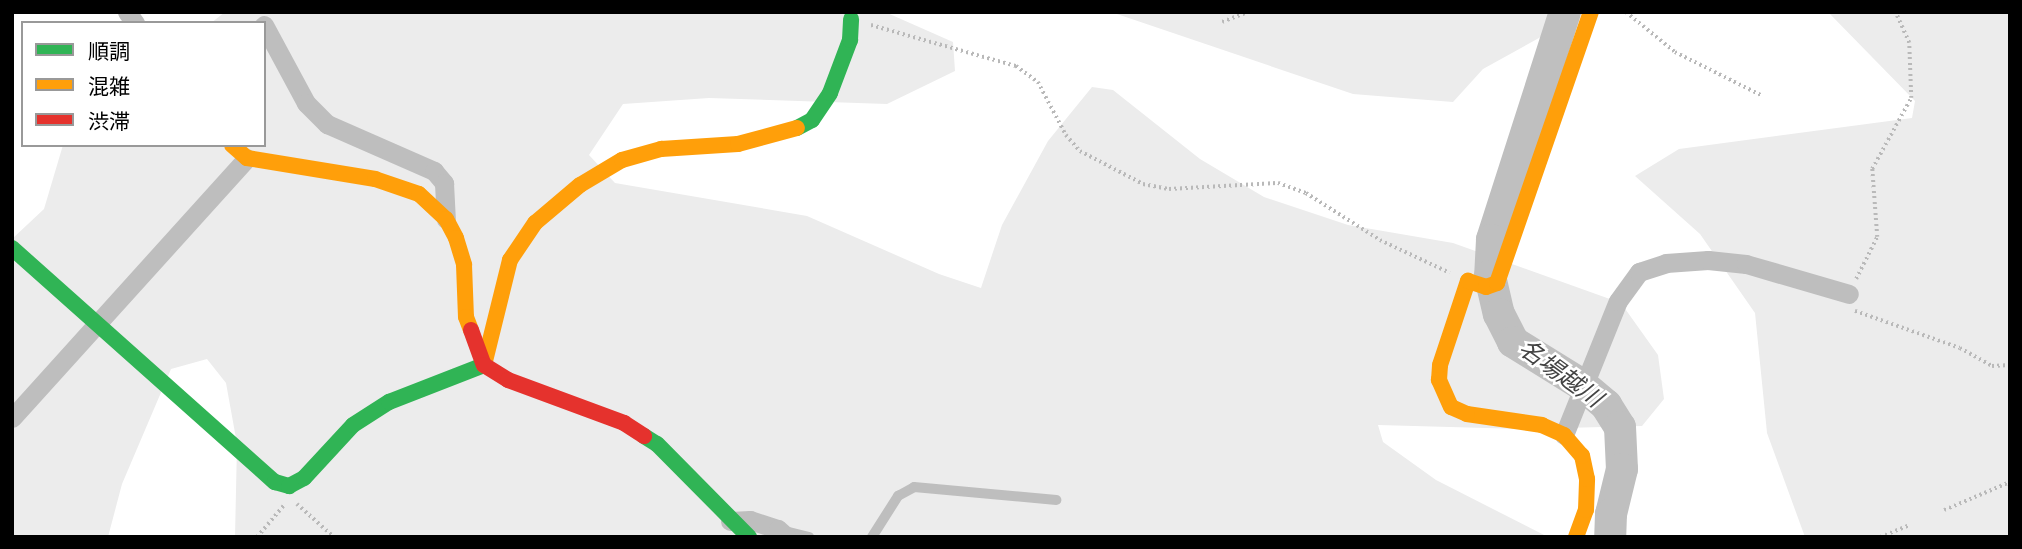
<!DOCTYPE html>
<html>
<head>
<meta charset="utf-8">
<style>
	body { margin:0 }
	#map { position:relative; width:2022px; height:549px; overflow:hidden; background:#fff; font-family:"Work Sans","Noto Sans JP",sans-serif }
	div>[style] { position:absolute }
	.green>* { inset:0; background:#ececec }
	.river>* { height:32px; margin:-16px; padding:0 16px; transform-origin:16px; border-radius:16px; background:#bfbfbf }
	.path>* { height:3.5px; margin-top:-1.75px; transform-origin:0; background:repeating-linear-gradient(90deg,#b9b9b9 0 2px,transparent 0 5.5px) }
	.lane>* { height:10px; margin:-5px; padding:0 5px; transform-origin:5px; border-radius:5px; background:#bebebe }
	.street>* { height:19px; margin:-9.5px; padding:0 9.5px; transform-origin:9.5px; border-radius:9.5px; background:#bebebe }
	.fast>* { height:16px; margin:-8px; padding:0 8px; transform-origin:8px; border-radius:8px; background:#30b455 }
	.slow>* { height:16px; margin:-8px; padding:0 8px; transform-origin:8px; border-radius:8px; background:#ff9f0a }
	.jam>* { height:16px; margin:-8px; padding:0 8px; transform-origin:8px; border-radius:8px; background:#e5322d }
	span { translate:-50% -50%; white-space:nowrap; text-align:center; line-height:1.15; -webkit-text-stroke:5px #fff; paint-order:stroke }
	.water-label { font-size:24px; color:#444; font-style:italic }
	.frame { position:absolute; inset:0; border:14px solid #000; pointer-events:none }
	.legend { position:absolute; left:21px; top:21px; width:245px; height:126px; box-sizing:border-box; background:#fff; border:2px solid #999; margin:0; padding:9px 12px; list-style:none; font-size:21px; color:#000 }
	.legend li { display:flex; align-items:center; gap:14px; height:35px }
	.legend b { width:35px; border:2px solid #999 }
</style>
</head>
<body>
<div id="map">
	<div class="green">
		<i style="clip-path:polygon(225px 12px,885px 12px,953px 42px,955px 71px,887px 104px,709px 98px,623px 104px,589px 155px,615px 183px,807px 216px,939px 274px,981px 288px,1002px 225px,1048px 141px,1092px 87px,1113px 90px,1200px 159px,1264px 197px,1348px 225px,1453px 243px,1621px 303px,1658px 355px,1664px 399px,1642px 426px,1522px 429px,1378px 425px,1383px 442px,1436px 480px,1548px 537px,235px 537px,237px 444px,226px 383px,207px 359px,171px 369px,122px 484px,108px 537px,12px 537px,12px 239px,44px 209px,63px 145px,264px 145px,264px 23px,211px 23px)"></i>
		<i style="clip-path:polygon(1111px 12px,1586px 12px,1483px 69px,1453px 102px,1353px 94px)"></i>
		<i style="clip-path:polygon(1828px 12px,2010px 12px,2010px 537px,1805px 537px,1767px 433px,1755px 313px,1700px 234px,1635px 176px,1679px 149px,1912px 118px,1915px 101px)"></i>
	</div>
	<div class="river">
		<i style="left:1565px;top:12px;width:239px;rotate:107.8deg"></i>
		<i style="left:1492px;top:240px;width:36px;rotate:93deg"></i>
		<i style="left:1490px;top:276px;width:39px;rotate:77deg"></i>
		<i style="left:1499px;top:314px;width:31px;rotate:63deg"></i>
		<i style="left:1513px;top:342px;width:80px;rotate:31.7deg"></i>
		<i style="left:1581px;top:384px;width:33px;rotate:40deg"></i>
		<i style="left:1606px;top:405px;width:26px;rotate:58deg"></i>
		<i style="left:1620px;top:427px;width:42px;rotate:87.3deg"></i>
		<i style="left:1622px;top:469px;width:46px;rotate:103.7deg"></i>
		<i style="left:1611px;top:514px;width:23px;rotate:92deg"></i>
	</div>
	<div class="path">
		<i style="left:1626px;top:12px;width:63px;rotate:39.2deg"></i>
		<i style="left:1675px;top:52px;width:96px;rotate:26.6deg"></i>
		<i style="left:1222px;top:22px;width:28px;rotate:-21deg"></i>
		<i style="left:871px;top:25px;width:151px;rotate:15.8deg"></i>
		<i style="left:1016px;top:66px;width:27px;rotate:36deg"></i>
		<i style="left:1038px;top:82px;width:60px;rotate:62.2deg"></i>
		<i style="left:1066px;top:135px;width:21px;rotate:49deg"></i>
		<i style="left:1080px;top:151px;width:71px;rotate:27.6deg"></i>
		<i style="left:1143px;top:184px;width:26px;rotate:11deg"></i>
		<i style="left:1169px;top:189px;width:109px;rotate:-3.2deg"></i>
		<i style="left:1278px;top:183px;width:30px;rotate:20deg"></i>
		<i style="left:1306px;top:193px;width:88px;rotate:32.4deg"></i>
		<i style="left:1380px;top:240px;width:77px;rotate:25.2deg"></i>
		<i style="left:1856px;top:279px;width:47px;rotate:-63.4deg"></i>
		<i style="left:1877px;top:237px;width:68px;rotate:-94.2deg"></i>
		<i style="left:1872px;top:169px;width:81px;rotate:-61.2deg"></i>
		<i style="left:1911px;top:98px;width:55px;rotate:-92.1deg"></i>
		<i style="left:1909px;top:43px;width:34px;rotate:-114deg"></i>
		<i style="left:1855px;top:311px;width:111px;rotate:19.4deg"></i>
		<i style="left:1960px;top:348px;width:37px;rotate:29deg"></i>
		<i style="left:1992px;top:366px;width:18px;rotate:-3deg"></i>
		<i style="left:297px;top:504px;width:50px;rotate:41.7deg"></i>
		<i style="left:1944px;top:510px;width:72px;rotate:-23deg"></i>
		<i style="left:257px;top:537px;width:42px;rotate:-49.8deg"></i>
		<i style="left:1880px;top:537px;width:31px;rotate:-22deg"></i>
	</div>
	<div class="lane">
		<i style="left:785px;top:531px;width:25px;rotate:14deg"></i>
		<i style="left:872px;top:537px;width:49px;rotate:-57.6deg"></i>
		<i style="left:898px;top:496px;width:18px;rotate:-29deg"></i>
		<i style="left:914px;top:487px;width:143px;rotate:5.2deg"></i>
	</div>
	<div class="street">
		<i style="left:127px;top:12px;width:14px;rotate:54deg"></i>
		<i style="left:264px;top:25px;width:89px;rotate:61.7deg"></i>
		<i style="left:306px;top:103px;width:30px;rotate:45deg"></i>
		<i style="left:327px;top:124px;width:117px;rotate:23.7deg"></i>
		<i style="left:434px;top:171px;width:16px;rotate:50deg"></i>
		<i style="left:444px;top:183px;width:36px;rotate:87deg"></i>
		<i style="left:12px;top:418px;width:350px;rotate:-47.9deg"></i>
		<i style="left:1564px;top:435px;width:144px;rotate:-68.1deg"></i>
		<i style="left:1618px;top:301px;width:36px;rotate:-54deg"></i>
		<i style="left:1639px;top:272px;width:28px;rotate:-18deg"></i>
		<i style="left:1666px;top:263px;width:42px;rotate:-4.1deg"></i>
		<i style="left:1708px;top:260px;width:38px;rotate:6deg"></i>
		<i style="left:1746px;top:264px;width:107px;rotate:16.2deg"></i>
		<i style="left:730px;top:521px;width:20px;rotate:-3deg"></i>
		<i style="left:750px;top:520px;width:29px;rotate:18deg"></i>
		<i style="left:778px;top:529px;width:12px;rotate:42deg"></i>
	</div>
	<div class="fast">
		<i style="left:797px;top:128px;width:17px;rotate:-28deg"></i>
		<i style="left:812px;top:120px;width:32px;rotate:-56deg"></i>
		<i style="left:830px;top:93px;width:57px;rotate:-69.3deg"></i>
		<i style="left:850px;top:40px;width:21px;rotate:-87deg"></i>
		<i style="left:12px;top:248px;width:352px;rotate:41.7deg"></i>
		<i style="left:275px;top:482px;width:15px;rotate:16deg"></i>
		<i style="left:289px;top:486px;width:17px;rotate:-28deg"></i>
		<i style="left:304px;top:478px;width:72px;rotate:-47.2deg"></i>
		<i style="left:353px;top:425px;width:43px;rotate:-32.6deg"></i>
		<i style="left:389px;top:402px;width:102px;rotate:-21.3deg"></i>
		<i style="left:644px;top:436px;width:15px;rotate:32deg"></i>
		<i style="left:657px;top:444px;width:131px;rotate:45.3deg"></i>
	</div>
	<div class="slow">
		<i style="left:232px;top:145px;width:20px;rotate:41deg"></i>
		<i style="left:247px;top:158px;width:130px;rotate:9.3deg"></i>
		<i style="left:375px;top:179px;width:46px;rotate:18.8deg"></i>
		<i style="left:419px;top:194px;width:37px;rotate:43deg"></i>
		<i style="left:446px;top:219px;width:21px;rotate:62deg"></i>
		<i style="left:456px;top:238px;width:28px;rotate:73deg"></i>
		<i style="left:464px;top:265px;width:52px;rotate:87.8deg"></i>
		<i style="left:466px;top:317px;width:14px;rotate:69deg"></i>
		<i style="left:484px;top:365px;width:108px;rotate:-76.1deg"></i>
		<i style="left:510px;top:260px;width:45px;rotate:-56deg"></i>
		<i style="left:535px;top:223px;width:59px;rotate:-40.2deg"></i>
		<i style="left:580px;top:185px;width:49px;rotate:-30.8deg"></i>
		<i style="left:622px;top:160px;width:41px;rotate:-15.8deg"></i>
		<i style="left:661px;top:149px;width:77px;rotate:-3.7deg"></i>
		<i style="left:738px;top:144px;width:61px;rotate:-15.2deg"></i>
		<i style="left:1576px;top:537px;width:29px;rotate:-70deg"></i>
		<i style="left:1586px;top:510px;width:31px;rotate:-88deg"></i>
		<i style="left:1587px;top:479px;width:24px;rotate:-102deg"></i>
		<i style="left:1582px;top:456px;width:28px;rotate:-131deg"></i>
		<i style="left:1564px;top:435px;width:24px;rotate:-156deg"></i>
		<i style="left:1542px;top:425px;width:76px;rotate:-171.7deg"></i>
		<i style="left:1467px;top:414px;width:17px;rotate:-156deg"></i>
		<i style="left:1451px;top:407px;width:30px;rotate:-114deg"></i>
		<i style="left:1439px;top:380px;width:15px;rotate:-86deg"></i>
		<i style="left:1440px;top:365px;width:89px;rotate:-71.6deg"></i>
		<i style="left:1468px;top:281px;width:19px;rotate:18deg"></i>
		<i style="left:1486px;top:287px;width:12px;rotate:-20deg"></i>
		<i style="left:1497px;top:283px;width:287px;rotate:-70.9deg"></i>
	</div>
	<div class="jam">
		<i style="left:471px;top:330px;width:37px;rotate:70deg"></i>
		<i style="left:484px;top:365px;width:28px;rotate:32deg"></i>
		<i style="left:508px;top:380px;width:124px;rotate:20.3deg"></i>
		<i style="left:624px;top:423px;width:24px;rotate:33deg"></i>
	</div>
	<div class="water-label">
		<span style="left:1560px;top:374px;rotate:36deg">名場越川</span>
	</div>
	<div class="frame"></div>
	<ul class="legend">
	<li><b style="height:9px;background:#30b455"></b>順調</li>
	<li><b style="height:9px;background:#ff9f0a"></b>混雑</li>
	<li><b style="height:9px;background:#e5322d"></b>渋滞</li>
	</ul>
</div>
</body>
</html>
